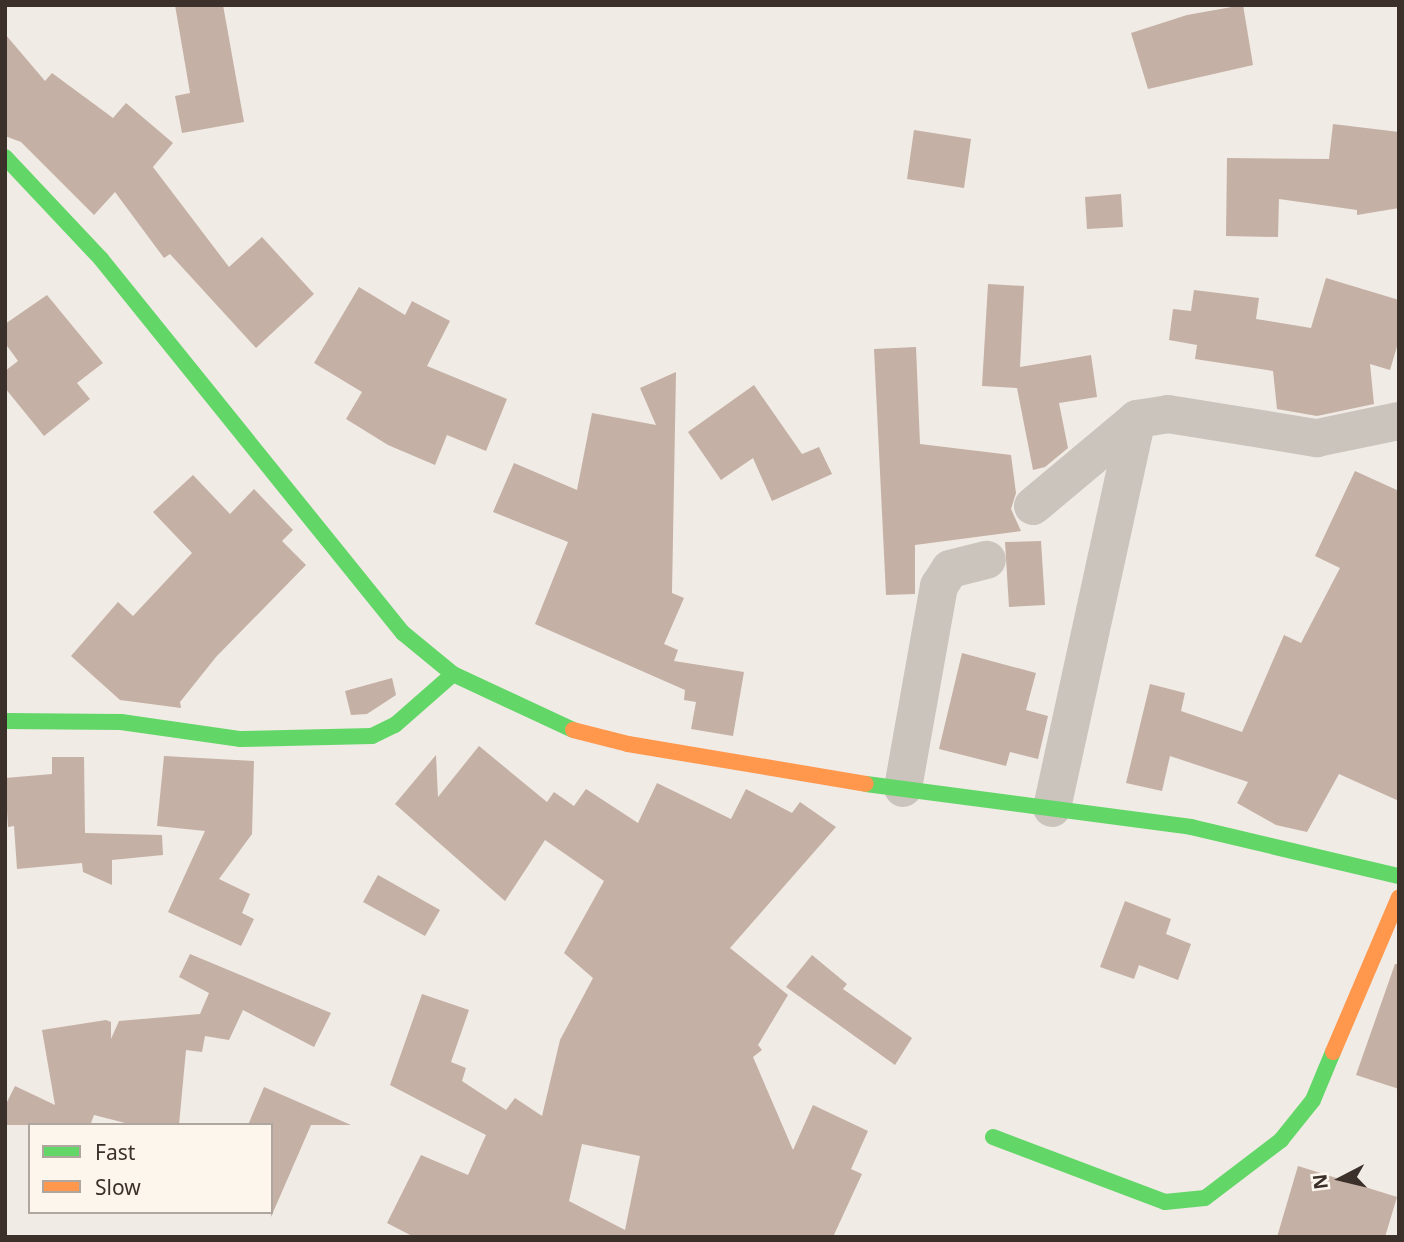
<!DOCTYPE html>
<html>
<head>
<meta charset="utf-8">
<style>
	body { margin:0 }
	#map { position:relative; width:1404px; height:1242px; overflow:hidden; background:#f0ebe5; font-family:"Noto Sans",sans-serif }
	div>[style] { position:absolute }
	.building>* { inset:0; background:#c5b0a5 }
	.street>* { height:38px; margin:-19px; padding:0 19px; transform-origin:19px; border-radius:19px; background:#cac4bd }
	.fast>* { height:16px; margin:-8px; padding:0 8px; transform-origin:8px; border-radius:8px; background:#63d668 }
	.slow>* { height:16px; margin:-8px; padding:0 8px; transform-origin:8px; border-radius:8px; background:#ff974d }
	span { translate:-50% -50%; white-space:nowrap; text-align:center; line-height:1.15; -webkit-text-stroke:6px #fcf6ed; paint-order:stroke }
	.frame { position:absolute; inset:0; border:7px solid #3c312a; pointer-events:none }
	.legend { position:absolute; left:28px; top:1123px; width:245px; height:91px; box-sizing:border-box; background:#fcf6ed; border:2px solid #afa79f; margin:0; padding:9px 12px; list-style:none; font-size:21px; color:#3c312a }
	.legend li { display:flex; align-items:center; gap:14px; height:35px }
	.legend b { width:35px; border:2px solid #afa79f }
	.north { position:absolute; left:1306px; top:1144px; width:70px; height:70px; -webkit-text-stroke:5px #fcf6ed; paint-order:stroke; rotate:263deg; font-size:19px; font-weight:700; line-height:28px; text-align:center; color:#3c312a }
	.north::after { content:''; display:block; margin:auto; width:24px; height:32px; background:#3c312a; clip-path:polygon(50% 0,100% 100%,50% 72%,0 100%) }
</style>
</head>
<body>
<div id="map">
	<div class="building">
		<i style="clip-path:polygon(175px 5px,223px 5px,244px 122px,182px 133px,175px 96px,190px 93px)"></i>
		<i style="clip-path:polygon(1243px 5px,1253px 65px,1148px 89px,1131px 33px,1187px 15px)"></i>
		<i style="clip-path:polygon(5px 34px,45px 81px,52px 73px,113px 118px,126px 103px,173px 143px,153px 167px,229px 267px,262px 237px,314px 294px,256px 348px,170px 254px,164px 258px,115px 192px,94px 215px,21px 142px,5px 136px)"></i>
		<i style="clip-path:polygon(1333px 124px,1399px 132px,1399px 208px,1357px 215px,1357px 210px,1279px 199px,1278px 237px,1226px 236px,1227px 158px,1329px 159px)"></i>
		<i style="clip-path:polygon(914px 130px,971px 139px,964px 188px,907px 179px)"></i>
		<i style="clip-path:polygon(1121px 194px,1123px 227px,1087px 229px,1085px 197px)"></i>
		<i style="clip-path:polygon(1326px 278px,1399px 300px,1399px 340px,1390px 370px,1370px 364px,1374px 404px,1317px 416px,1277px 409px,1273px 371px,1195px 359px,1197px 345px,1169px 340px,1173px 309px,1191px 311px,1194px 290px,1259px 298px,1256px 319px,1311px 328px)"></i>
		<i style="clip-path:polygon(988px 284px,1024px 286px,1020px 367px,1091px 355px,1097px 397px,1059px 403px,1068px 448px,1045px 467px,1033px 470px,1017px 388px,982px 386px)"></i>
		<i style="clip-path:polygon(359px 287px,405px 315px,412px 301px,450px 321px,427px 366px,507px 399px,486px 451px,447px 435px,435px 465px,388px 445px,346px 419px,362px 392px,314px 363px)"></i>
		<i style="clip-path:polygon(47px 295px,103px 363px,77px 383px,90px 399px,44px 436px,5px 388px,5px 371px,18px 361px,5px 343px,5px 324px)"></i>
		<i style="clip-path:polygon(916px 347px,920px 444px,1011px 455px,1016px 493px,1011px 509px,1021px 531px,915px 545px,915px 594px,886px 595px,874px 349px)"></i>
		<i style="clip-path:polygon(676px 372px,672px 593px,684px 598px,664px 644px,678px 650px,674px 661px,744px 672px,733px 736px,691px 729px,696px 702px,684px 700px,685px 690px,535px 624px,568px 542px,493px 512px,514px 463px,577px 490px,592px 413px,656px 425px,640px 388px)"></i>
		<i style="clip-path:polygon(754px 385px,802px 454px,819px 447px,832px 474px,772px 501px,753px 458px,721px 480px,688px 432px)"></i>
		<i style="clip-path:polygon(1355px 471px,1399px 491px,1399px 801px,1339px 774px,1307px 832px,1276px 825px,1237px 803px,1248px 782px,1170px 756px,1162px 791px,1126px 783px,1150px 684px,1185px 693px,1181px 711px,1242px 732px,1284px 635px,1301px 643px,1340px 568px,1315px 556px)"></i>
		<i style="clip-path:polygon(193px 475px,230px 514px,254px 489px,293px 530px,282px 541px,306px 565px,216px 657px,180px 702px,181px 708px,120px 700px,71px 656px,118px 602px,133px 616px,192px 553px,153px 512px)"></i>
		<i style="clip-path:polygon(1041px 541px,1045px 605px,1009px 607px,1005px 542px)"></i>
		<i style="clip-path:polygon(962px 653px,1036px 673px,1026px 710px,1048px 716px,1038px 759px,1010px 752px,1006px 766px,939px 749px)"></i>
		<i style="clip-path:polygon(392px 678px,396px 695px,367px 714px,351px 715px,345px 691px)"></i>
		<i style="clip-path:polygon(evenodd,479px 746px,547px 802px,554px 792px,574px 806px,586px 789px,638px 823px,657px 783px,731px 819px,746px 789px,792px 813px,800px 802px,836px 827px,730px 948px,788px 995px,758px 1045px,762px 1050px,753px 1057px,793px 1150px,813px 1105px,868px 1131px,851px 1169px,862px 1174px,833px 1237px,414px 1237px,387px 1223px,421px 1155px,468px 1175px,486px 1135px,390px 1085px,422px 994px,469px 1010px,451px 1062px,466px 1068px,462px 1081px,506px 1110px,515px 1098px,542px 1116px,560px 1040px,593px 978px,564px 953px,604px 881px,545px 840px,505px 901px,395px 804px,436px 755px,438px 797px,479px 746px,582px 1144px,640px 1156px,625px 1230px,569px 1201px,582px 1144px)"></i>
		<i style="clip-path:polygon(164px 756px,254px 761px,252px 834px,219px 879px,250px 894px,242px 913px,254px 919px,241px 946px,168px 912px,205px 831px,157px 826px)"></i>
		<i style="clip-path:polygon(52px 757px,84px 757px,85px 833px,162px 835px,163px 855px,112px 860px,112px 885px,83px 872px,82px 863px,17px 869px,14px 826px,8px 827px,5px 778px,52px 774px)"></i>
		<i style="clip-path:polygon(378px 875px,440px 910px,425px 936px,363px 902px)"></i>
		<i style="clip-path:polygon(1125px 901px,1171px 919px,1166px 934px,1191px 944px,1178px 980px,1139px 965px,1134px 979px,1100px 967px)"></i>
		<i style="clip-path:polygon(190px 954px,331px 1013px,314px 1047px,243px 1010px,229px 1040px,205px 1036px,202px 1052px,186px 1050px,179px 1125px,133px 1125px,94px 1115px,91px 1123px,95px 1125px,5px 1125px,5px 1106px,15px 1086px,55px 1105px,42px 1030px,106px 1020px,111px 1022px,111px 1039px,119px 1021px,200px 1014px,209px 993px,179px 977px)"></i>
		<i style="clip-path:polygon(812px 955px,847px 984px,843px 989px,912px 1038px,895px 1065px,786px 987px)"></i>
		<i style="clip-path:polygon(1395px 964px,1399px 964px,1399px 1089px,1356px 1075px)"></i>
		<i style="clip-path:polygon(264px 1087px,351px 1125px,311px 1125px,271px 1217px,271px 1125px,248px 1125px)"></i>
		<i style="clip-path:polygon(1298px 1166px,1397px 1197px,1385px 1237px,1277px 1237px)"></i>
	</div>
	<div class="street">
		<i style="left:1033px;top:506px;width:136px;rotate:-39.9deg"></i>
		<i style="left:1137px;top:419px;width:31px;rotate:-9deg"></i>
		<i style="left:1168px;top:414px;width:151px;rotate:9.2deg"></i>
		<i style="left:1317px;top:438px;width:84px;rotate:-11.7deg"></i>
		<i style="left:903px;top:788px;width:205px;rotate:-79.9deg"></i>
		<i style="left:939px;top:586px;width:20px;rotate:-57deg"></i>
		<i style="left:950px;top:569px;width:38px;rotate:-14deg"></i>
		<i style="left:1052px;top:808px;width:398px;rotate:-77.7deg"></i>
	</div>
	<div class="fast">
		<i style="left:5px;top:157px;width:140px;rotate:46.7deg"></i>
		<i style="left:101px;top:259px;width:481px;rotate:51.1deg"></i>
		<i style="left:403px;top:633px;width:65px;rotate:39.4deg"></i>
		<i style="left:453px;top:674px;width:132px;rotate:25deg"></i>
		<i style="left:5px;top:721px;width:116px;rotate:0.5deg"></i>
		<i style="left:121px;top:722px;width:121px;rotate:8.1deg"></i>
		<i style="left:241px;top:739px;width:131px;rotate:-1.3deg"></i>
		<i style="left:372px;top:736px;width:25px;rotate:-26deg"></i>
		<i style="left:395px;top:725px;width:77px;rotate:-41.3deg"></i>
		<i style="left:866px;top:784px;width:328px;rotate:7.5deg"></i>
		<i style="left:1191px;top:827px;width:214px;rotate:13.3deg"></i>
		<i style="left:993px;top:1137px;width:184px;rotate:20.7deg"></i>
		<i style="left:1165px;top:1202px;width:40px;rotate:-5.7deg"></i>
		<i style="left:1205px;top:1198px;width:96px;rotate:-37.3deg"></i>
		<i style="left:1281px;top:1140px;width:51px;rotate:-51.3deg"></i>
		<i style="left:1313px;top:1100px;width:52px;rotate:-67.4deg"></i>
	</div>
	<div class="slow">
		<i style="left:573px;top:730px;width:57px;rotate:14.3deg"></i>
		<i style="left:628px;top:744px;width:241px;rotate:9.5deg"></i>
		<i style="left:1333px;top:1052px;width:168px;rotate:-66.9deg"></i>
	</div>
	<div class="frame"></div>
	<ul class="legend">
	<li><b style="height:9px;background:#63d668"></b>Fast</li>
	<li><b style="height:9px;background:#ff974d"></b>Slow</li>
	</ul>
	<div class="north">N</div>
</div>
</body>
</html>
